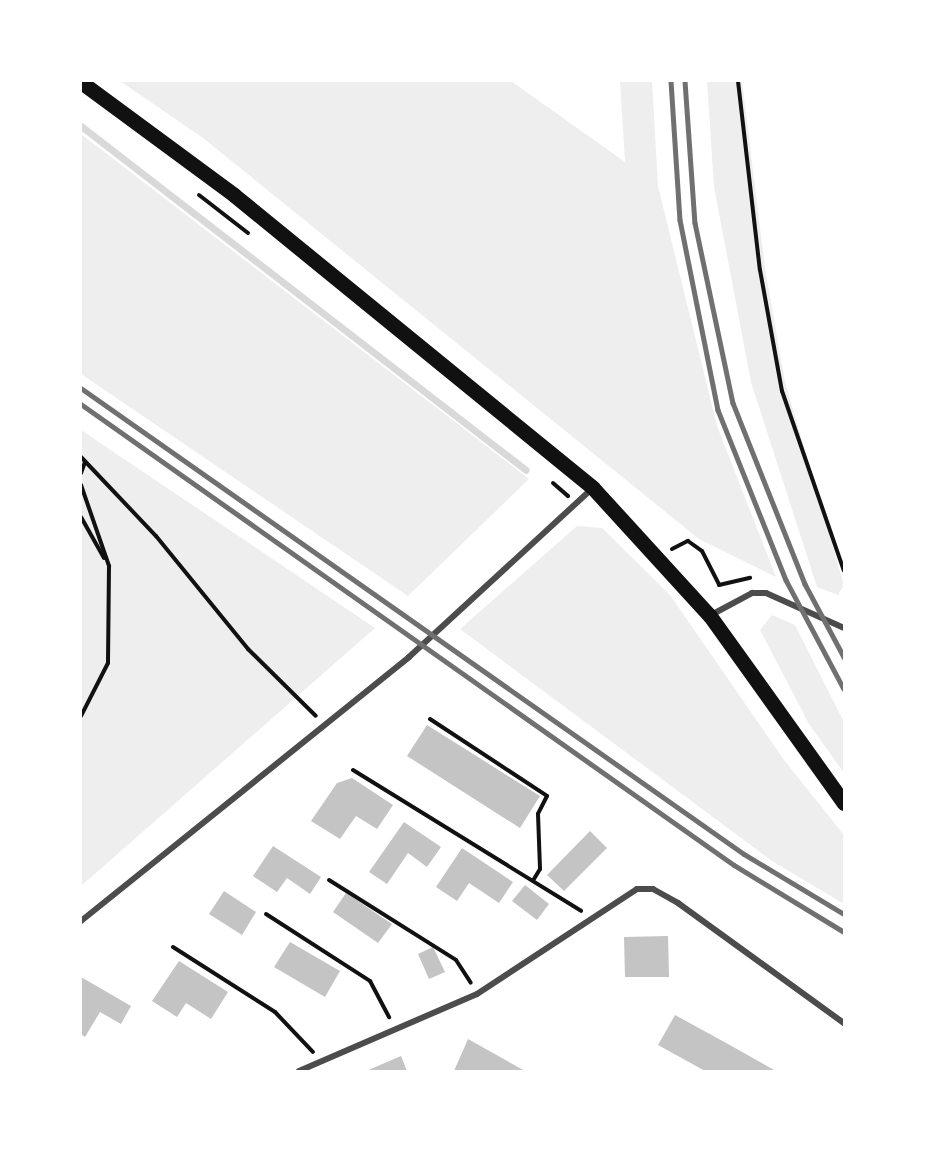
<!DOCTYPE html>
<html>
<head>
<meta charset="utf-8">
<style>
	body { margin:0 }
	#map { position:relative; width:925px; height:1152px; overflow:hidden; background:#fff; font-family:"Alegreya Sans",sans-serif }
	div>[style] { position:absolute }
	.green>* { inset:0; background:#eee }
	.stream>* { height:7px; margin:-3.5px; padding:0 3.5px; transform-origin:3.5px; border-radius:3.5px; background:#d9d9d9 }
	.building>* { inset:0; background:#c4c4c4 }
	.path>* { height:4px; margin:-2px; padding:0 2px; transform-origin:2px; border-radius:2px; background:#111 }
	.minor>* { height:6px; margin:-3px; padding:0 3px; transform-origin:3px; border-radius:3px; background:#4c4c4c }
	.primary>* { height:15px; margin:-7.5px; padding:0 7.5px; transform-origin:7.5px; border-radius:7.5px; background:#111 }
	.rail>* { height:4.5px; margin:-2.25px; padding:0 2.25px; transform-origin:2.25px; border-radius:2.25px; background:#707070 }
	span { translate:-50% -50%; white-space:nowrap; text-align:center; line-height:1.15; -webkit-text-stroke:4.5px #fff; paint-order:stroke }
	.frame { position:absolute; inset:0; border:82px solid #fff; pointer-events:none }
</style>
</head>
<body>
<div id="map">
	<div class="green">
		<i style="clip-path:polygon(120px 81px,511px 81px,625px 162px,620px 81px,652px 81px,658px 186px,717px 426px,776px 577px,699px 539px,203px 138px)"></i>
		<i style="clip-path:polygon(707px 81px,742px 81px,765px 268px,785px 382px,844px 585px,838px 595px,817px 587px,751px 382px,714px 187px)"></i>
		<i style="clip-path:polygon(81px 134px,529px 479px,408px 596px,81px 374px)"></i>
		<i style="clip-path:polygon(81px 430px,375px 628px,81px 886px)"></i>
		<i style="clip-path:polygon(577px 526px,602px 528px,670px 595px,784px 760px,844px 835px,844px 904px,772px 861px,460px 629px)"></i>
		<i style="clip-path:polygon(772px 615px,795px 625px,844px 722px,844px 773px,809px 724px,760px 630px)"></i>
	</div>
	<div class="stream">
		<i style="left:81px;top:126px;width:562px;rotate:37.71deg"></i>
	</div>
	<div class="building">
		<i style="clip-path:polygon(427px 725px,540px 796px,520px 828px,407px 756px)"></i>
		<i style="clip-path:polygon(352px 778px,393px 805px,377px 829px,356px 816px,340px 839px,311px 821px,337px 783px)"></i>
		<i style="clip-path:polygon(404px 822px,441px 847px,427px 867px,408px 853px,387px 884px,369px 872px)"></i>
		<i style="clip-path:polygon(590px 831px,607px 848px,564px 891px,547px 875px)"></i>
		<i style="clip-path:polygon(273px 846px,321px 877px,310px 894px,287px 878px,277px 892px,253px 876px)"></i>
		<i style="clip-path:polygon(462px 848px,513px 882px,499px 903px,469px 883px,457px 901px,436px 887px)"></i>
		<i style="clip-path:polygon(525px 885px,549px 904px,537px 920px,512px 901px)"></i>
		<i style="clip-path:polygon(224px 891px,256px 912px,242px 935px,209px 914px)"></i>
		<i style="clip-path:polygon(346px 893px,392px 924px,378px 943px,333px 912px)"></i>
		<i style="clip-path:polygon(668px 936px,669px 977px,625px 977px,624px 937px)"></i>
		<i style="clip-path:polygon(290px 942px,340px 971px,325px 997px,274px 967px)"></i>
		<i style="clip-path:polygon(433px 947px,445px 972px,429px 979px,418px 954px)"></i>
		<i style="clip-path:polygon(179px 961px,228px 992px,211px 1019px,186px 1003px,177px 1017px,152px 1001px)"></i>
		<i style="clip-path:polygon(81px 977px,131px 1006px,121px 1024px,100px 1012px,85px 1037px,81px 1034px)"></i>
		<i style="clip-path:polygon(675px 1015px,728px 1044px,776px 1071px,705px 1071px,658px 1045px)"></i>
		<i style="clip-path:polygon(468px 1039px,525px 1071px,454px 1071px)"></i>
		<i style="clip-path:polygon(401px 1056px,407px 1071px,366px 1071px)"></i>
	</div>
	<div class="path">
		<i style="left:738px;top:81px;width:190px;rotate:83.4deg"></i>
		<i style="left:760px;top:270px;width:123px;rotate:79.7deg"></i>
		<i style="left:782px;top:391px;width:190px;rotate:71deg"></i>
		<i style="left:199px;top:195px;width:62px;rotate:37.8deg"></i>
		<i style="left:81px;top:457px;width:109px;rotate:46.5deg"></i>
		<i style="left:156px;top:536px;width:146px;rotate:50.8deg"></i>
		<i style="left:248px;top:649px;width:95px;rotate:44.6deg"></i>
		<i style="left:81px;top:473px;width:12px;rotate:-70deg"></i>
		<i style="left:553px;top:483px;width:20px;rotate:41deg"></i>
		<i style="left:81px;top:485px;width:86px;rotate:70.9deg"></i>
		<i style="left:109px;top:566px;width:97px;rotate:90.6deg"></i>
		<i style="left:108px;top:663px;width:59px;rotate:117deg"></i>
		<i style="left:81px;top:517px;width:47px;rotate:60.7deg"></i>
		<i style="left:672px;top:549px;width:18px;rotate:-27deg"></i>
		<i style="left:688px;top:541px;width:17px;rotate:36deg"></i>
		<i style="left:702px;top:551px;width:38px;rotate:63deg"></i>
		<i style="left:719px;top:585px;width:32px;rotate:-13deg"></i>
		<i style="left:430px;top:719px;width:140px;rotate:33.3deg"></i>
		<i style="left:547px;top:796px;width:20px;rotate:117deg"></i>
		<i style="left:538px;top:814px;width:55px;rotate:87.9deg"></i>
		<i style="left:540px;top:869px;width:12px;rotate:121deg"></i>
		<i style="left:353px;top:770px;width:268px;rotate:31.7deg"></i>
		<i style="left:329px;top:880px;width:150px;rotate:32.2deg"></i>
		<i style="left:456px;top:960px;width:27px;rotate:57deg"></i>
		<i style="left:266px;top:914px;width:124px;rotate:32.8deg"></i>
		<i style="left:370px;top:981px;width:41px;rotate:62.2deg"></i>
		<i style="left:173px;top:947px;width:121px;rotate:32.5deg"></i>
		<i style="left:275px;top:1012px;width:55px;rotate:46.5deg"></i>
	</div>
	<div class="minor">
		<i style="left:711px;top:615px;width:47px;rotate:-28.2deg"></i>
		<i style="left:752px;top:593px;width:14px"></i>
		<i style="left:766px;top:593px;width:85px;rotate:24.2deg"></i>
		<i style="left:81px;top:921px;width:421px;rotate:-38.8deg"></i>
		<i style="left:409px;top:657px;width:250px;rotate:-42.6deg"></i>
		<i style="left:299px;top:1071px;width:194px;rotate:-23.4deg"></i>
		<i style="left:477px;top:994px;width:191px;rotate:-33.3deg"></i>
		<i style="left:637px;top:889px;width:16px"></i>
		<i style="left:653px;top:889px;width:29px;rotate:29deg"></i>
		<i style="left:678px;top:903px;width:205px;rotate:35.9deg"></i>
	</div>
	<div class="primary">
		<i style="left:81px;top:82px;width:190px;rotate:36.4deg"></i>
		<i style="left:234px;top:195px;width:463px;rotate:39.2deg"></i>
		<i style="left:593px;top:488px;width:173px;rotate:47.6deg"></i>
		<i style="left:710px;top:616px;width:230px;rotate:54.4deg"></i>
	</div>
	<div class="rail">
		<i style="left:671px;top:81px;width:139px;rotate:86.3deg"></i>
		<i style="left:680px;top:220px;width:194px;rotate:78.7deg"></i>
		<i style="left:718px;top:410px;width:183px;rotate:68.2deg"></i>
		<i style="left:786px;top:580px;width:123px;rotate:62deg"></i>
		<i style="left:685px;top:81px;width:142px;rotate:86deg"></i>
		<i style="left:695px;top:223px;width:184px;rotate:78.1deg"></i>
		<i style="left:733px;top:403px;width:195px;rotate:68.3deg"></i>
		<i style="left:805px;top:584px;width:83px;rotate:61.9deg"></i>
		<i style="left:81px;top:388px;width:810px;rotate:35.1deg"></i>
		<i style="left:744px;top:854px;width:117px;rotate:31deg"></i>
		<i style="left:81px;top:404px;width:799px;rotate:35.22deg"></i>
		<i style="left:734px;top:865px;width:129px;rotate:31.3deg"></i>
	</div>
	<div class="frame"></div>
</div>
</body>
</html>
